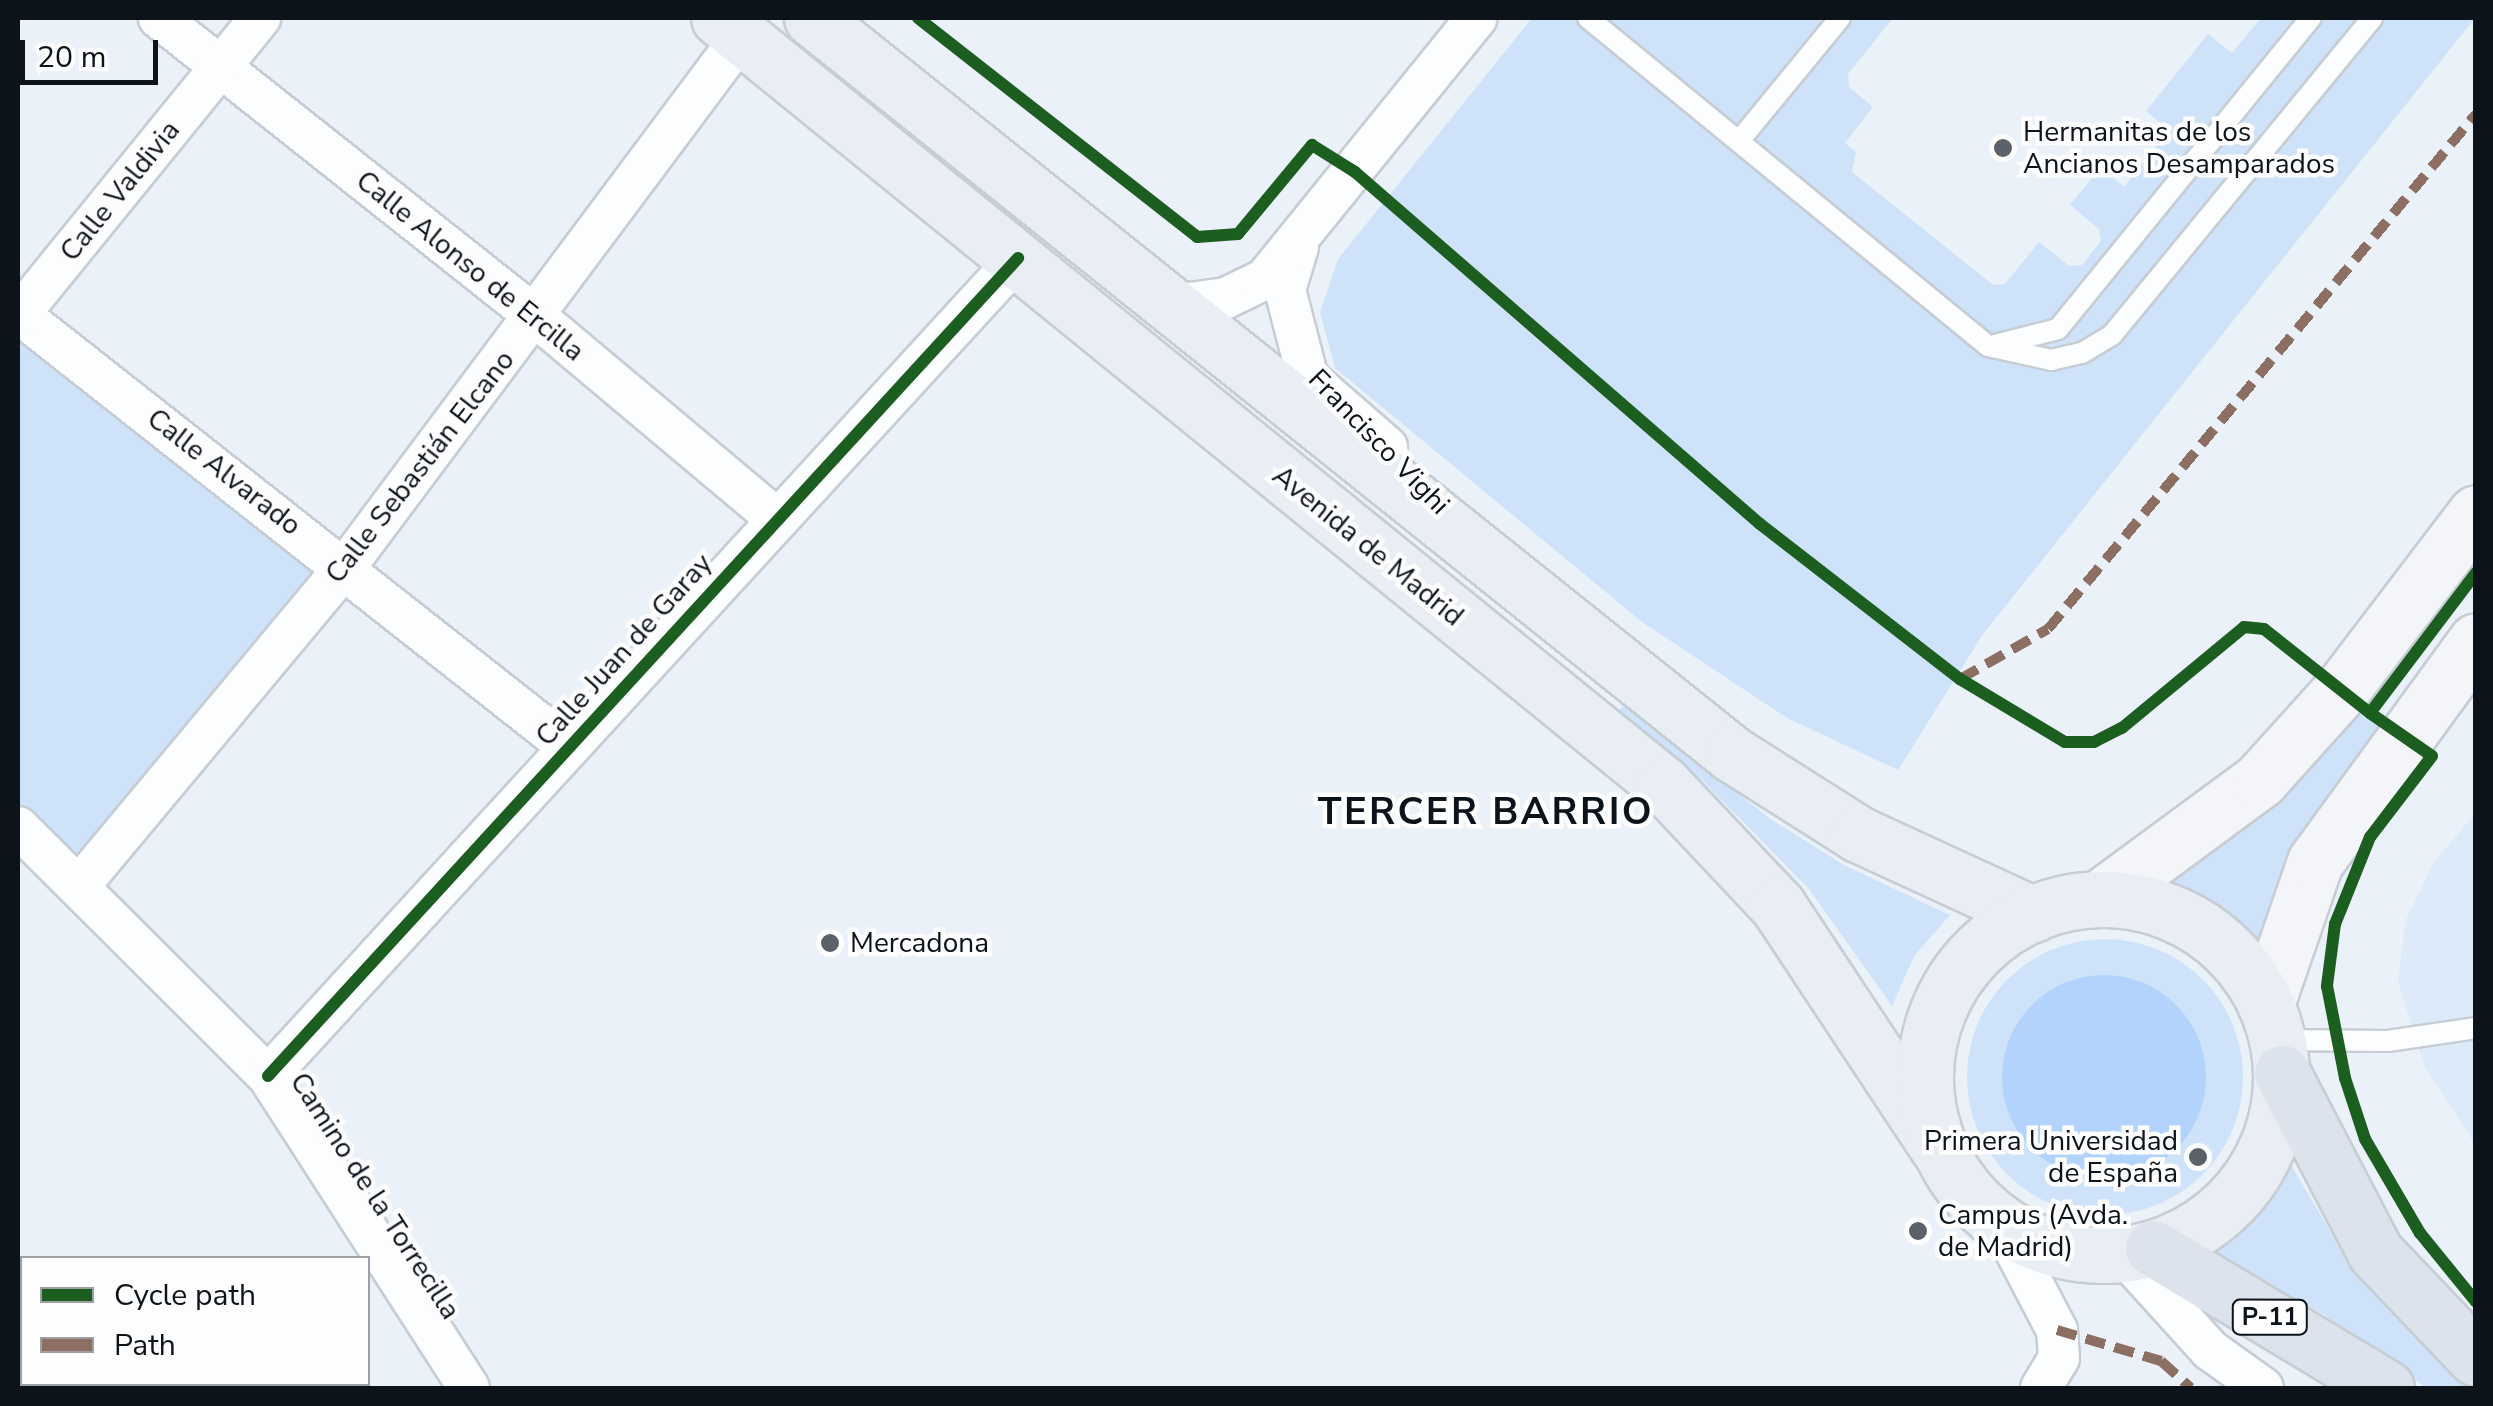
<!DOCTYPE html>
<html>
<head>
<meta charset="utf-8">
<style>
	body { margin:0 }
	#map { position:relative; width:2493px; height:1406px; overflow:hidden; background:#ebf1f8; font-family:"Nunito Sans",sans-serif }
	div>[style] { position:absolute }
	.built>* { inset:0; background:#ddeaf9 }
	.green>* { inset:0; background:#cee2f9 }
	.round { border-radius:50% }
	.water>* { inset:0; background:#b2d4fc }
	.roads { filter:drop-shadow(2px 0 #c7cdd4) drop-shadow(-2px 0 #c7cdd4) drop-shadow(0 2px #c7cdd4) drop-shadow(0 -2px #c7cdd4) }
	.service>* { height:20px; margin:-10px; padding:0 10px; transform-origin:10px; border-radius:10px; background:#fcfdfe }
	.minor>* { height:40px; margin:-20px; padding:0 20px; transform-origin:20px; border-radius:20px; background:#fcfdfe }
	.secondary>* { height:55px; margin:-27.5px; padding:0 27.5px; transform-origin:27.5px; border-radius:27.5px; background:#f3f5f9 }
	.primary>* { height:55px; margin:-27.5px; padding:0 27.5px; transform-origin:27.5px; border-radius:27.5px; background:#e8eef3 }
	.primary>.ring { margin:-27.5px; padding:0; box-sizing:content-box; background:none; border:55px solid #e8eef3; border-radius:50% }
	.motorway>* { height:55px; margin:-27.5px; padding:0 27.5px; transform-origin:27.5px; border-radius:27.5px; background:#dce3ec }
	.quiet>* { height:10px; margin-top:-5px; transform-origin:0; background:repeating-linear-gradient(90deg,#8d6e63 0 20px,transparent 0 30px) }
	.cycleway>* { height:12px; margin:-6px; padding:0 6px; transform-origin:6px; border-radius:6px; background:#1b5e20 }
	.dots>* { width:28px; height:28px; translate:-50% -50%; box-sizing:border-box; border:5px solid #fdfdfd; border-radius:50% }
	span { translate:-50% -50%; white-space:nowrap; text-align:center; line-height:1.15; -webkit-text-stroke:9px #fdfdfd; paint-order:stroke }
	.shield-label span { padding:2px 8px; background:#fdfdfd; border:2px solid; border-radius:8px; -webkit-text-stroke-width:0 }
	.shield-label { font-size:25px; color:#0d131b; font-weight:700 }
	.poi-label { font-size:28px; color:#0d131b }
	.left { translate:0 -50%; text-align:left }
	.right { translate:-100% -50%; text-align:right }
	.street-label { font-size:28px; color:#0d131b }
	.district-label { font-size:38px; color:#0d131b; font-weight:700; letter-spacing:2.5px }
	.frame { position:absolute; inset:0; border:20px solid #0d131b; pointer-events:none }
	.legend { position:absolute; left:20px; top:1256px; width:350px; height:130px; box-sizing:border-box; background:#fdfdfd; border:2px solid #9d9fa3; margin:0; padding:12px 18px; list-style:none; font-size:30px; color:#0d131b }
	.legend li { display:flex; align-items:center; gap:20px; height:50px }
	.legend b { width:50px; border:2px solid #9d9fa3 }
	.scale { position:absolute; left:20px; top:40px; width:138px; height:45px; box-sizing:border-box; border:5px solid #0d131b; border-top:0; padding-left:12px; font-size:30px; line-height:35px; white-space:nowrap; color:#0d131b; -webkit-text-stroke:8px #fdfdfd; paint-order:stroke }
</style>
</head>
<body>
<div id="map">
	<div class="built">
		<i style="clip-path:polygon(2475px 813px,2475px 1144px,2425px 1068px,2398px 982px,2406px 920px,2433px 864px)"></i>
	</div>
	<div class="green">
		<i style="clip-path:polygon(1532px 18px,1893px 18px,1848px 74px,1849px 87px,1873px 107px,1845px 143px,1856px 152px,1852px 172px,1993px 285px,2005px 284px,2039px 242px,2069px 266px,2082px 265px,2101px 241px,2099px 229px,2070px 205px,2100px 168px,2124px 187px,2169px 130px,2146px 111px,2208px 34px,2232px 53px,2261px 18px,2475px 18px,1983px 634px,1898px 770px,1787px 718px,1642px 622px,1335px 368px,1320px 312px,1338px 259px)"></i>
		<i style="clip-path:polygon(18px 317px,346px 566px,80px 885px,18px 827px)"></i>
		<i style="clip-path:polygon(2342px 689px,2404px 732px,2266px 1004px,2238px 960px,2199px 926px,2152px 905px,2100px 898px)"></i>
		<i style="clip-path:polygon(1624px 703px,1769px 818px,1844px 865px,1950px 915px,1914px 956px,1892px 1006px,1809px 889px,1700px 778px,1618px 713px)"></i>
		<i class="round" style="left:1967px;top:939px;width:276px;height:276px"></i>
		<i style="clip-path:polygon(2290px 1163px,2352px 1269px,2471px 1388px,2427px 1388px,2323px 1314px,2210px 1252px,2249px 1221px)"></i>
	</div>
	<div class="water">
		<i class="round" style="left:2002px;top:975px;width:204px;height:204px"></i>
	</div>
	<div class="roads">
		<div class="service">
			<i style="left:1588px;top:18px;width:517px;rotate:39.35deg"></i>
			<i style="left:1988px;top:346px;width:65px;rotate:12.5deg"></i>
			<i style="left:2051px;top:360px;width:32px;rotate:-13deg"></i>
			<i style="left:2082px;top:353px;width:35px;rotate:-31deg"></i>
			<i style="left:2112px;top:335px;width:410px;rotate:-50.6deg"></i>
			<i style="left:1739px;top:141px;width:159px;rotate:-50.6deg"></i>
			<i style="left:1995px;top:345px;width:65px;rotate:-14.3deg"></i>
			<i style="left:2058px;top:329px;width:401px;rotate:-50.9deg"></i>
			<i style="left:2278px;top:1040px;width:110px;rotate:0.5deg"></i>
			<i style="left:2388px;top:1041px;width:89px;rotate:-8.4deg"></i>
		</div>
		<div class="minor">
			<i style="left:159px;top:18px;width:481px;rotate:38.4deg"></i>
			<i style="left:536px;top:317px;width:314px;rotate:40deg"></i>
			<i style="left:1298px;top:247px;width:45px;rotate:106.8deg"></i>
			<i style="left:1285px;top:290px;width:91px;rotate:75.4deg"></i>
			<i style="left:1308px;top:378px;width:105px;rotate:41.1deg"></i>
			<i style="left:1167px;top:306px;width:60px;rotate:-7.7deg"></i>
			<i style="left:1226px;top:298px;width:43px;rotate:-26deg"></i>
			<i style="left:1265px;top:279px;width:336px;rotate:-51deg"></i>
			<i style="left:18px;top:313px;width:701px;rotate:38.23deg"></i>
			<i style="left:18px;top:316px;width:384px;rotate:-50.9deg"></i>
			<i style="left:18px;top:827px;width:353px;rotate:44.9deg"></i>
			<i style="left:268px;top:1076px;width:371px;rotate:57.2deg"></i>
			<i style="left:80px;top:885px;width:415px;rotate:-50.2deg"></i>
			<i style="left:346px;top:566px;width:662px;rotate:-53.23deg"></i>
			<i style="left:268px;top:1076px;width:1110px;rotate:-47.48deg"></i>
			<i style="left:2002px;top:1225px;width:119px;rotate:62.4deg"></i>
			<i style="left:2057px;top:1330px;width:28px;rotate:86deg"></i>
			<i style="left:2059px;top:1358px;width:35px;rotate:121deg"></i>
			<i style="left:2123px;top:1254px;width:130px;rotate:47.8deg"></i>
			<i style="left:2210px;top:1350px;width:65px;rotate:35.6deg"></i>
		</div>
		<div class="secondary">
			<i style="left:2100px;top:898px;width:199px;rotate:-36.4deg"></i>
			<i style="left:2260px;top:780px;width:122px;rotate:-48deg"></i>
			<i style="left:2342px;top:689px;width:221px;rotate:-52.7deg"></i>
			<i style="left:2266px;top:1004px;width:150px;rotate:-71deg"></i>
			<i style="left:2315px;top:862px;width:273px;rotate:-53.9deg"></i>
		</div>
		<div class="primary">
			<i style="left:719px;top:18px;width:1217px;rotate:39.06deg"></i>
			<i style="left:1664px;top:785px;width:166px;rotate:46.7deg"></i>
			<i style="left:1778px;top:906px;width:290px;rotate:56.5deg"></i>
			<i style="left:812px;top:18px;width:1178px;rotate:38.66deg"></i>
			<i style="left:1732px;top:754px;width:149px;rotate:32.4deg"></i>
			<i style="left:1858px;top:834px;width:192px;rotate:24.7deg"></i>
			<i class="ring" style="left:1925px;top:899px;width:301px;height:301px"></i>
		</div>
		<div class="motorway">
			<i style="left:2282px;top:1073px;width:202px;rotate:62.5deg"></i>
			<i style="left:2375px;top:1252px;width:146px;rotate:46.4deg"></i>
			<i style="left:2153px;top:1248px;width:272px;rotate:31deg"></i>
		</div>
	</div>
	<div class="quiet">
		<i style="left:1960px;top:679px;width:101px;rotate:-29.6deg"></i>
		<i style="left:2048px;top:629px;width:670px;rotate:-50.27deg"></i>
		<i style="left:2057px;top:1330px;width:109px;rotate:16.6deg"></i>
		<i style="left:2161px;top:1361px;width:40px;rotate:42deg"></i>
	</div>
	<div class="cycleway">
		<i style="left:918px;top:18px;width:355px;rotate:38.1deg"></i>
		<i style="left:1197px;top:237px;width:41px;rotate:-4.2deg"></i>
		<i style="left:1238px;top:234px;width:116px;rotate:-50.3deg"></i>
		<i style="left:1312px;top:145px;width:51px;rotate:32.1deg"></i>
		<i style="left:1355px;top:172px;width:537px;rotate:41deg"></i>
		<i style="left:1760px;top:524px;width:253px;rotate:37.8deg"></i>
		<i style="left:1960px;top:679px;width:122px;rotate:31deg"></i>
		<i style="left:2065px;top:742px;width:29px"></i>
		<i style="left:2094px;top:742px;width:31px;rotate:-27deg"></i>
		<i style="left:2122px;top:728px;width:158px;rotate:-39.6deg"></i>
		<i style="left:2244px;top:627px;width:20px;rotate:6deg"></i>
		<i style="left:2264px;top:629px;width:135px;rotate:38.4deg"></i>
		<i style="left:2370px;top:713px;width:176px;rotate:-52.9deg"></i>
		<i style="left:2370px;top:713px;width:75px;rotate:34.7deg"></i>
		<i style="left:2432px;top:756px;width:102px;rotate:127.4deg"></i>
		<i style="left:2370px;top:837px;width:94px;rotate:111.9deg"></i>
		<i style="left:2335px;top:924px;width:63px;rotate:97.4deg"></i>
		<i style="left:2327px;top:986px;width:94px;rotate:78.9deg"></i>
		<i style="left:2345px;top:1078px;width:64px;rotate:71.8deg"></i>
		<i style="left:2365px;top:1139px;width:109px;rotate:59.7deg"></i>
		<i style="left:2420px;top:1233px;width:89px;rotate:50.9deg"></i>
		<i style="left:268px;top:1076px;width:1110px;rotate:-47.48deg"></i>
	</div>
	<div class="dots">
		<i style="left:2003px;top:148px;background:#5b6168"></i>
		<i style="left:830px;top:943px;background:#5b6168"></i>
		<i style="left:2198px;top:1157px;background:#5b6168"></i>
		<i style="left:1918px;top:1231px;background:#5b6168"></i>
	</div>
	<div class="shield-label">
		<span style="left:2270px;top:1317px">P-11</span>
	</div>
	<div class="poi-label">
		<span class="left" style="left:2023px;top:148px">Hermanitas de los<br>Ancianos Desamparados</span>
		<span class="left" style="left:850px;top:943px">Mercadona</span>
		<span class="right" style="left:2178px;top:1157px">Primera Universidad<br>de España</span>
		<span class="left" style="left:1938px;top:1231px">Campus (Avda.<br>de Madrid)</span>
	</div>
	<div class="street-label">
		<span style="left:120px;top:191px;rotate:-51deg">Calle Valdivia</span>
		<span style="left:470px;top:266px;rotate:39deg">Calle Alonso de Ercilla</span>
		<span style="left:1379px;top:442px;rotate:46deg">Francisco Vighi</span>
		<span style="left:420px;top:467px;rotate:-52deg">Calle Sebastián Elcano</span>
		<span style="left:224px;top:472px;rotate:38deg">Calle Alvarado</span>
		<span style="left:1368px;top:546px;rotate:39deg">Avenida de Madrid</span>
		<span style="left:624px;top:650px;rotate:-48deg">Calle Juan de Garay</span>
		<span style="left:375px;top:1196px;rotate:57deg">Camino de la Torrecilla</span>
	</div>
	<div class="district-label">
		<span style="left:1486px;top:812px">TERCER BARRIO</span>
	</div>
	<div class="frame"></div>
	<ul class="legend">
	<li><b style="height:12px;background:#1b5e20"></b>Cycle path</li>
	<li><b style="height:12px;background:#8d6e63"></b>Path</li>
	</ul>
	<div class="scale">20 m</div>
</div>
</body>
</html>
